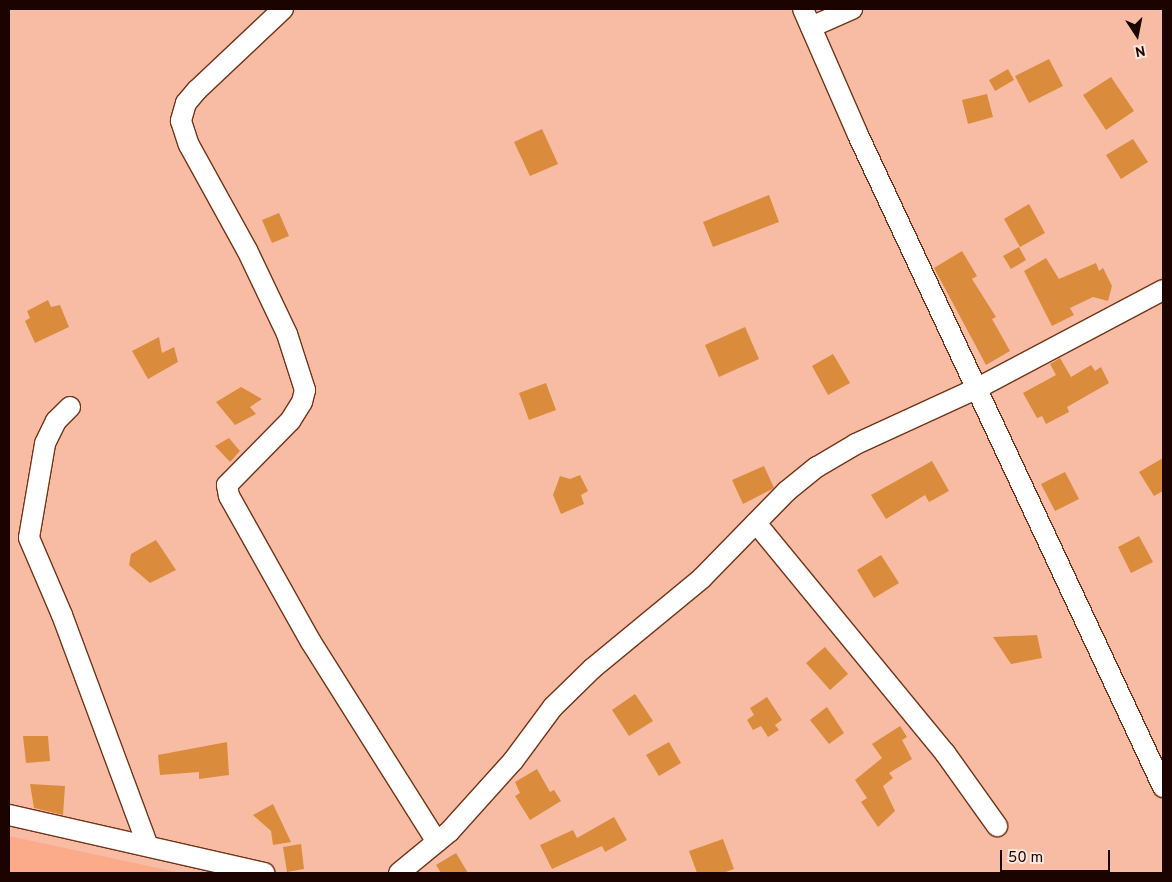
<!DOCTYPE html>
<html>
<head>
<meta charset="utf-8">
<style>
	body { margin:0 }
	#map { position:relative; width:1172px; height:882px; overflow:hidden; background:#f7bca3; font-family:Overpass,sans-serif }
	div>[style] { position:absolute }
	.built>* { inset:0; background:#fbab89 }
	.building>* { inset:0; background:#da8c3c }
	.roads { filter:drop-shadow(1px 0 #723418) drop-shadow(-1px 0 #723418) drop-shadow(0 1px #723418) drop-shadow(0 -1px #723418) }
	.minor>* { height:20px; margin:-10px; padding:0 10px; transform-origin:10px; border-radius:10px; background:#fff }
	span { translate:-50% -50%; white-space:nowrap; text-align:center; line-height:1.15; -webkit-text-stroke:4px #fee6dd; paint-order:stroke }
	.frame { position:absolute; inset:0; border:10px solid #1b0400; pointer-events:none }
	.north { position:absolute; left:1112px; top:10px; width:50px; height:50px; -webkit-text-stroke:4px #fee6dd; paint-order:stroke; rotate:169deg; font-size:14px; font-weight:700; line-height:20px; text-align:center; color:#1b0400 }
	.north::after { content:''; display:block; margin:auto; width:18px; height:22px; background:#1b0400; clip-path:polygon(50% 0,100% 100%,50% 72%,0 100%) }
	.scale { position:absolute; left:1000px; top:850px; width:110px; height:22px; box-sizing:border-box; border:2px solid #1b0400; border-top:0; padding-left:6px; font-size:15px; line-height:18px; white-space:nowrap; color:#1b0400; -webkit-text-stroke:4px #fee6dd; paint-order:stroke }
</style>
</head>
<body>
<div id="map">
	<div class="built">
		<i style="clip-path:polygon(9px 836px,181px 873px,9px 873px)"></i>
	</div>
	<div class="building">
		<i style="clip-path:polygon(1049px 59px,1063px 86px,1029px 103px,1015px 76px)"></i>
		<i style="clip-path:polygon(1008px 69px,1014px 80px,995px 91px,989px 80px)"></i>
		<i style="clip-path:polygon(1111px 77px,1134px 111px,1106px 130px,1083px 95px)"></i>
		<i style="clip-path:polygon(987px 94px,993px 117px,968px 124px,962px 100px)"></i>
		<i style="clip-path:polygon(542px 129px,558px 164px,530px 176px,514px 142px)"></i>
		<i style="clip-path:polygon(1133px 139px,1148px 162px,1121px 179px,1106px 155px)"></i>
		<i style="clip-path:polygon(769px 195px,779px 222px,713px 247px,703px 222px)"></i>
		<i style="clip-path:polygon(1029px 204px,1045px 233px,1020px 247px,1004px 219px)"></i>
		<i style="clip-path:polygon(279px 213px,289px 236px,272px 243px,262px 220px)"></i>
		<i style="clip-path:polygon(1019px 247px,1026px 260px,1011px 269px,1003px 256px)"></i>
		<i style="clip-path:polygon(962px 251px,977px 276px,972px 279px,996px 317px,992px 319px,1010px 351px,986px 365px,934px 268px)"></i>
		<i style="clip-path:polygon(1046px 258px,1059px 279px,1096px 263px,1099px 271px,1103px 268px,1112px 286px,1108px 301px,1093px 297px,1070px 308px,1074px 315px,1052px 326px,1024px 271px)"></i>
		<i style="clip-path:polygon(48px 300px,51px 307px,60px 305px,69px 327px,35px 343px,25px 321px,30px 318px,27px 311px)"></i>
		<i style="clip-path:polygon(745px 327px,759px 359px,719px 377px,705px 345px)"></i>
		<i style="clip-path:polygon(159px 337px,162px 353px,174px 347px,178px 362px,148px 379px,132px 351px)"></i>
		<i style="clip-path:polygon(833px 354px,850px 383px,828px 395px,812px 366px)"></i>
		<i style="clip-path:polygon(1060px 358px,1071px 377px,1091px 365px,1095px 371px,1101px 367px,1109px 383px,1067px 407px,1069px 412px,1046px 424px,1042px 416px,1037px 418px,1023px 393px,1056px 375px,1050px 364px)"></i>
		<i style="clip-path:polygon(546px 383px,556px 410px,529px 420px,519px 393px)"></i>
		<i style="clip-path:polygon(241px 387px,262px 399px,250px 407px,256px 414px,235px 425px,216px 402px)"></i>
		<i style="clip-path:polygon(229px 438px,240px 451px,230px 462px,215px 446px)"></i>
		<i style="clip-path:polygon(1163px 458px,1163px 491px,1154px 496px,1139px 472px)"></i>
		<i style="clip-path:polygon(932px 461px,949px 491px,929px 502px,925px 495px,886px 519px,871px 495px)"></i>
		<i style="clip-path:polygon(764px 466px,774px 488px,743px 504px,732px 480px)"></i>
		<i style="clip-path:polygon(1065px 472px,1079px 499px,1055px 511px,1041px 484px)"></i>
		<i style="clip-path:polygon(580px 475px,588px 491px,581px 495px,584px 504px,561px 514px,553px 495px,560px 476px,570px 479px)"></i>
		<i style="clip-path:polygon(1139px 536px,1153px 562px,1131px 573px,1118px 547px)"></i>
		<i style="clip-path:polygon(156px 540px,176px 570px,150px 583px,129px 565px,131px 554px)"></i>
		<i style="clip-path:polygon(881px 555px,899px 583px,874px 598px,857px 570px)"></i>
		<i style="clip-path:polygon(1037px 635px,1042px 658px,1011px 664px,993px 637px)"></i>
		<i style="clip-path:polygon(825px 647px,848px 674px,830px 690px,806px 663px)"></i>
		<i style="clip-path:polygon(635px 694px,653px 721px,629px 736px,612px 710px)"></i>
		<i style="clip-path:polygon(767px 697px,782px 720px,775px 725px,779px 730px,768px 737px,761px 726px,753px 730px,747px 720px,754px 715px,750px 708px)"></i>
		<i style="clip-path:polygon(827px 707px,844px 733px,829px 744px,810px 720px)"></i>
		<i style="clip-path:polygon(900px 726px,907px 737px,902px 740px,912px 759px,889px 773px,893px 778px,883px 786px,895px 811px,878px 827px,861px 802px,867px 798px,855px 780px,882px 758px,872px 744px)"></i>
		<i style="clip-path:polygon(23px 736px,48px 736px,50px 761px,26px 763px)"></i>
		<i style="clip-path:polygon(227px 742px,229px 775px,199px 779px,199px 772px,160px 775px,158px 755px)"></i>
		<i style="clip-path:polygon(669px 742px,681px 763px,659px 776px,646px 755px)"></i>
		<i style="clip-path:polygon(537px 769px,550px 792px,554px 790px,561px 801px,530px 820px,515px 796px,520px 793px,515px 782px)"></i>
		<i style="clip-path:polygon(30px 784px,65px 786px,63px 815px,34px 808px)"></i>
		<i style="clip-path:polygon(273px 804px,291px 842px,273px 845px,271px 831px,253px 815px)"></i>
		<i style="clip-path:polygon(614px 817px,627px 840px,605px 852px,602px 846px,552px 869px,540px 845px,573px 830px,577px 838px)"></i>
		<i style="clip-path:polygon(723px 839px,734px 869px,723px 873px,697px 873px,689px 851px)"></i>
		<i style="clip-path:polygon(301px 844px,304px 869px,287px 872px,283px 847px)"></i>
		<i style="clip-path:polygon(456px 853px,468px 873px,441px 873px,436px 865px)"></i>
	</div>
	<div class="roads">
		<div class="minor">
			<i style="left:283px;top:9px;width:118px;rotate:136.7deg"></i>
			<i style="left:197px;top:90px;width:17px;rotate:130deg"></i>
			<i style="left:186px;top:103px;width:19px;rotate:106deg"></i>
			<i style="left:181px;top:121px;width:25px;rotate:72deg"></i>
			<i style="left:189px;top:145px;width:120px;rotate:61.1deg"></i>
			<i style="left:247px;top:250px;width:93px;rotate:64.5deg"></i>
			<i style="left:287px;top:334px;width:59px;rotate:72.2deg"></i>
			<i style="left:305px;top:390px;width:12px;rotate:104deg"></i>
			<i style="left:302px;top:402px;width:22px;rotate:122deg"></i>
			<i style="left:290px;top:421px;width:90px;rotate:134.5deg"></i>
			<i style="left:227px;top:485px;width:11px;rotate:80deg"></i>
			<i style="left:229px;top:496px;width:167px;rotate:60.7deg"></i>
			<i style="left:311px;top:642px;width:236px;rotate:57.8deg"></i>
			<i style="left:803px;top:9px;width:137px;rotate:66.4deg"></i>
			<i style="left:858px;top:135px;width:720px;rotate:64.93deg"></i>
			<i style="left:811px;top:27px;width:45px;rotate:-23.7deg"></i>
			<i style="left:70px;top:407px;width:20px;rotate:135deg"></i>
			<i style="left:56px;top:421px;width:25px;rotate:116deg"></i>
			<i style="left:45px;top:444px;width:95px;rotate:99.7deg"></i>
			<i style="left:29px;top:538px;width:84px;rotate:66.8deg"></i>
			<i style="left:62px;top:615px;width:246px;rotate:69.6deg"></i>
			<i style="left:756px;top:523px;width:298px;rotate:50.6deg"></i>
			<i style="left:945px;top:753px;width:90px;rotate:54.5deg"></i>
			<i style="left:9px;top:815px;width:262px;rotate:12.8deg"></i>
			<i style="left:399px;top:873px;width:65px;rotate:-39.4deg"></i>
			<i style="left:449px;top:832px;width:96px;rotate:-48deg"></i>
			<i style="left:513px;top:761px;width:67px;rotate:-53.5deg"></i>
			<i style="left:553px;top:707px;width:56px;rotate:-44.3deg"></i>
			<i style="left:593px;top:668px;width:141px;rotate:-39.5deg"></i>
			<i style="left:702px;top:578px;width:122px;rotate:-45.7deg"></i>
			<i style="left:787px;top:491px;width:38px;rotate:-39deg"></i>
			<i style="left:817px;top:467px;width:45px;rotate:-30.5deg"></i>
			<i style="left:856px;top:444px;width:134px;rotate:-24.7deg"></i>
			<i style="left:978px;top:388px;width:209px;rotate:-27.9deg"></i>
		</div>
	</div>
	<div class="frame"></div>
	<div class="north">N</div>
	<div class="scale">50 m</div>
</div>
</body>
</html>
